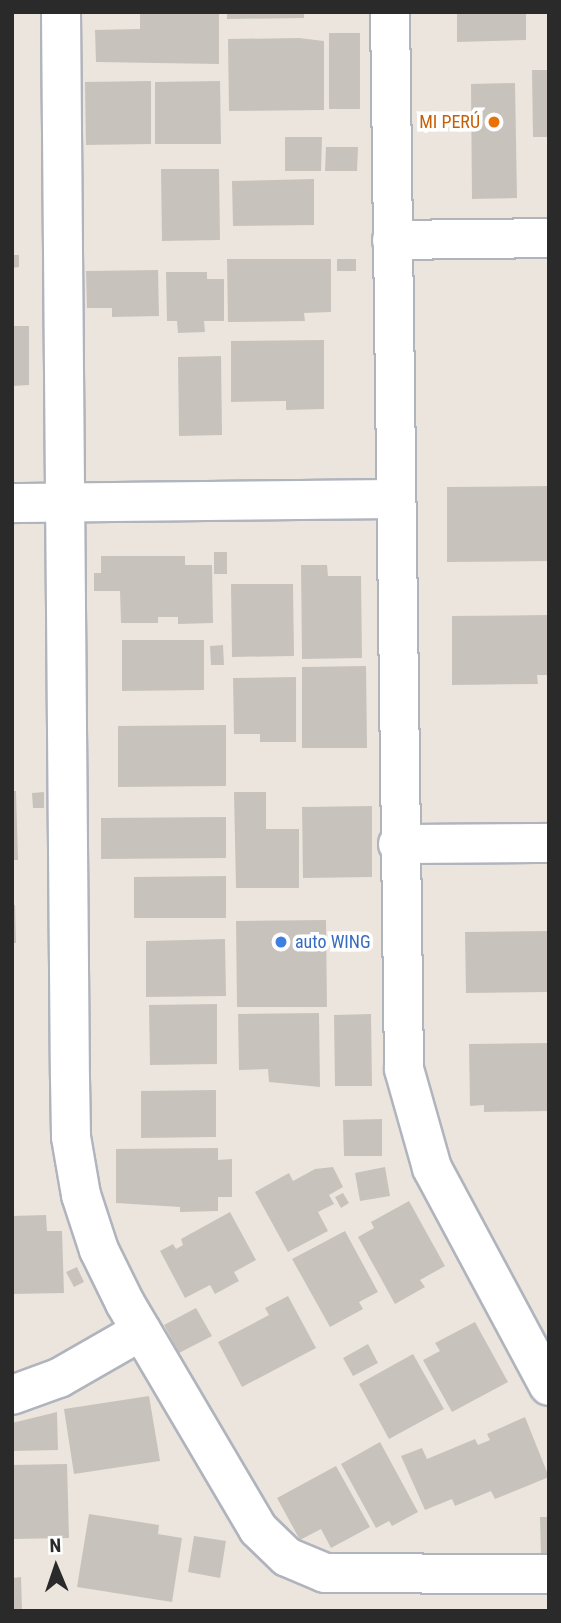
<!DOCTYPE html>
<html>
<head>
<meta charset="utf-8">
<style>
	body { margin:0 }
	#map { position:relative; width:561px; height:1623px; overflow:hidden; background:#ebe5dd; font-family:"Roboto Condensed",sans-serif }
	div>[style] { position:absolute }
	.building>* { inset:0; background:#c7c3bc }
	.roads { filter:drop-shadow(2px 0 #b0b4bd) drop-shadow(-2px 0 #b0b4bd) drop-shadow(0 2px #b0b4bd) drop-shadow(0 -2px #b0b4bd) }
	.minor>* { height:38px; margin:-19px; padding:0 19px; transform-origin:19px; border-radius:19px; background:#fff }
	.dots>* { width:19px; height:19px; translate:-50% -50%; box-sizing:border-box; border:4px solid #fff; border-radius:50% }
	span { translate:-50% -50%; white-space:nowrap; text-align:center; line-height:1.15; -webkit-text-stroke:7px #fff; paint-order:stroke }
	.food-label { font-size:18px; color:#c56008 }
	.right { translate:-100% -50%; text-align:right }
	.shop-label { font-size:18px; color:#366cbe }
	.left { translate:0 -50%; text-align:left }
	.frame { position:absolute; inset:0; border:14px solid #2a2a2a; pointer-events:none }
	.north { position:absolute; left:21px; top:1532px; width:70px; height:70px; -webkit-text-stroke:5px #fff; paint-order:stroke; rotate:358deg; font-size:19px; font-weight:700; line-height:28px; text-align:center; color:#2a2a2a }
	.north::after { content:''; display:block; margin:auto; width:24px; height:32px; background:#2a2a2a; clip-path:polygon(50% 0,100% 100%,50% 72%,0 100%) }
</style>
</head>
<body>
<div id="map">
	<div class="building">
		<i style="clip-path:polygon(219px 12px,219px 64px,96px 62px,95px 30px,140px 29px,140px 13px)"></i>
		<i style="clip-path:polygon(227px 12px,304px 12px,304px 18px,227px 19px)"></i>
		<i style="clip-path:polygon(457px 12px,526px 12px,526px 40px,457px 42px)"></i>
		<i style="clip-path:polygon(329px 33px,360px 33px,360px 109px,329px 109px)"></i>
		<i style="clip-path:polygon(299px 38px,324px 41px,324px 110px,229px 111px,228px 39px)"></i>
		<i style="clip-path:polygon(532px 70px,549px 70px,549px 137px,533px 137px)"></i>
		<i style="clip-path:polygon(151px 81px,151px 144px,86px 145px,85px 82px)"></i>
		<i style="clip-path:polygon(220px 81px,221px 144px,155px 144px,155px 82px)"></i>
		<i style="clip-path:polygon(515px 83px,517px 198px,472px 199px,471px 84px)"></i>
		<i style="clip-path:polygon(285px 137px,322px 137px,321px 171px,285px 171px)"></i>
		<i style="clip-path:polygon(326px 147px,358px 147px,357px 171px,325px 171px)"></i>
		<i style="clip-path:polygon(161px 169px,219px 169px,220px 240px,162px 241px)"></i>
		<i style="clip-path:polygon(314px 179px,314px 225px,233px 226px,232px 181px)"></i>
		<i style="clip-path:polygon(12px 255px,19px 255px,19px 267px,12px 268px)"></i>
		<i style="clip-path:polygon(227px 259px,331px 259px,331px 312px,304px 313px,305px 321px,228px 322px)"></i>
		<i style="clip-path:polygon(337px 259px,356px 259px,356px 271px,337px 271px)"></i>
		<i style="clip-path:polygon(158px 270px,159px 316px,112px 317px,112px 308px,87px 308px,86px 271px)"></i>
		<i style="clip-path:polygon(166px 272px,207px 272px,207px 279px,224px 279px,224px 321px,204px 321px,205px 332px,178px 333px,177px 321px,167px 321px)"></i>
		<i style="clip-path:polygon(12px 326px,29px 326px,29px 385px,12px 386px)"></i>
		<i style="clip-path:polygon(324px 340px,324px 409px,286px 410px,286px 401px,231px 402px,231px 341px)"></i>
		<i style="clip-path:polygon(221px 356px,222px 435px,179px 436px,178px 357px)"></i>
		<i style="clip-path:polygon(549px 486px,549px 561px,447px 562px,447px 487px)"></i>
		<i style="clip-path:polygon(214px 552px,227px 552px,227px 574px,214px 574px)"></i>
		<i style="clip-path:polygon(101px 556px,185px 556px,185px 565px,212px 565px,213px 623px,178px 624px,178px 617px,158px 617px,158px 623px,121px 623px,120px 591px,94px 591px,94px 573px,101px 573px)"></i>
		<i style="clip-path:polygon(301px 565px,327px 565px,328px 576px,361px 576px,362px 658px,302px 659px)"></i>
		<i style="clip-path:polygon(231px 584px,293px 584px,294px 656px,232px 657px)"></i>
		<i style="clip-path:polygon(549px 615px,549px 675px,537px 675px,538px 684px,452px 685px,452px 616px)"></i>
		<i style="clip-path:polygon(122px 640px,204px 640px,204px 690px,122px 691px)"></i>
		<i style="clip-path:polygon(223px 645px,224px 665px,211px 665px,210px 646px)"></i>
		<i style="clip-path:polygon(366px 666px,367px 748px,302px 748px,302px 667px)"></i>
		<i style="clip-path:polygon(296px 677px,296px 742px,260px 742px,260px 734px,234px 734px,233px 678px)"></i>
		<i style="clip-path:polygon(226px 725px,226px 786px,118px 787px,118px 726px)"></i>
		<i style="clip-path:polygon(12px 791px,16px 791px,18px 860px,12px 860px)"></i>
		<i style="clip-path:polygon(44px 792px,44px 808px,33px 808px,32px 793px)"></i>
		<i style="clip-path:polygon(234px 792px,266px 792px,266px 829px,299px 829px,299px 888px,236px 888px)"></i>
		<i style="clip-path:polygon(372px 806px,372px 877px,303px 878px,302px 807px)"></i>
		<i style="clip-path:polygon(226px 817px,226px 858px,101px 859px,101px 818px)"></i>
		<i style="clip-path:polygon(226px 876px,226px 918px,134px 918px,134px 877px)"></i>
		<i style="clip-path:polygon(12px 905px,15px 905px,16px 943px,12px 943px)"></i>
		<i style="clip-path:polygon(326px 920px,327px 1007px,237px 1007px,236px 921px)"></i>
		<i style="clip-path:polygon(549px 931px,549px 992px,466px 993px,465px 932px)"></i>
		<i style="clip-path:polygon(225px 939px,226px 996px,146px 997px,146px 941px)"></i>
		<i style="clip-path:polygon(217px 1004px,217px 1064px,150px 1065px,149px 1005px)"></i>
		<i style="clip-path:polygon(319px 1013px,320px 1087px,269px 1082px,268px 1069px,239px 1070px,238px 1014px)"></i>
		<i style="clip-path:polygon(371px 1014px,372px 1086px,335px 1086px,334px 1015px)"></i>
		<i style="clip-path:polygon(549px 1043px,549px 1111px,484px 1112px,484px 1105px,470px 1106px,469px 1044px)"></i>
		<i style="clip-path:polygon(216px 1090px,216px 1137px,141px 1138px,141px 1091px)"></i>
		<i style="clip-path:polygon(382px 1119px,382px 1156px,344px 1156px,343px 1120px)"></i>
		<i style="clip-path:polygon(218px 1148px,218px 1160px,232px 1159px,232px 1197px,218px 1197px,218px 1211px,180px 1212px,180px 1207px,116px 1203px,116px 1149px)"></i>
		<i style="clip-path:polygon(333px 1167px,343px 1187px,329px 1195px,334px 1204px,318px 1212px,328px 1231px,288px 1252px,255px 1192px,289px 1173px,293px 1181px,315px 1169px)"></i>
		<i style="clip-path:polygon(385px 1167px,390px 1196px,360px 1201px,355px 1173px)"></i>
		<i style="clip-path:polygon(343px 1193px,349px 1203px,341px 1208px,335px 1197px)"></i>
		<i style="clip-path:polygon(409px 1201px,445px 1266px,420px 1280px,425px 1287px,395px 1304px,358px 1237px,374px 1228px,371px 1222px)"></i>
		<i style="clip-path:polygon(230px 1212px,256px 1260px,234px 1272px,239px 1281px,215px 1294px,210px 1285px,185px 1298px,160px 1251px,173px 1244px,176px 1249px,183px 1245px,181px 1239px)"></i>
		<i style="clip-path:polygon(46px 1215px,47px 1231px,62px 1231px,64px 1293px,12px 1294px,12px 1216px)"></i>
		<i style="clip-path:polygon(345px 1231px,378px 1292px,359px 1302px,363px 1309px,330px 1327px,292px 1259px)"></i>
		<i style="clip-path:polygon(77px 1267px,84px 1282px,74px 1287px,66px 1272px)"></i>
		<i style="clip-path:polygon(288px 1296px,316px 1348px,242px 1387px,218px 1342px,269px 1315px,265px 1308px)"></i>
		<i style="clip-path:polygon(196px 1308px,212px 1336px,179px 1353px,164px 1325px)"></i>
		<i style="clip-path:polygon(475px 1322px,508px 1382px,452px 1412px,423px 1360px,440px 1351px,435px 1343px)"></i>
		<i style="clip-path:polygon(368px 1344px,378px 1363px,353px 1376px,343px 1358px)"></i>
		<i style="clip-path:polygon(413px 1354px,444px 1409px,389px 1439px,359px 1384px)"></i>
		<i style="clip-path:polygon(149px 1396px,160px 1461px,74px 1474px,64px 1409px)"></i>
		<i style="clip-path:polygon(57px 1412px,58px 1450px,12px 1451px,12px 1423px)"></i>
		<i style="clip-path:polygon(525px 1417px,549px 1477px,495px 1499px,491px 1491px,455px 1506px,452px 1499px,425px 1510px,401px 1456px,422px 1448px,427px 1459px,475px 1439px,478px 1445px,490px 1440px,487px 1434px)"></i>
		<i style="clip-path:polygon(380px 1442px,418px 1512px,392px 1526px,389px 1521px,376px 1528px,341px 1464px)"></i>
		<i style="clip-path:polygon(67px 1464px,69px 1538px,12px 1539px,12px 1465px)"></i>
		<i style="clip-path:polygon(336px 1466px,370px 1527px,331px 1548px,321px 1529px,300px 1540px,277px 1498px)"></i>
		<i style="clip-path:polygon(89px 1514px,159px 1525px,158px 1534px,182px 1538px,172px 1602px,77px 1587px)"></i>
		<i style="clip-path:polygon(540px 1517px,549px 1517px,549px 1555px,541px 1555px)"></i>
		<i style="clip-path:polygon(194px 1536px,226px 1541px,220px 1578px,188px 1572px)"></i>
		<i style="clip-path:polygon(21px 1577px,22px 1611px,12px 1611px,12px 1578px)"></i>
	</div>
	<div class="roads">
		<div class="minor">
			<i style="left:61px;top:12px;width:1066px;rotate:89.52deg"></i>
			<i style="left:70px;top:1078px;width:59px;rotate:89deg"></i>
			<i style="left:71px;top:1137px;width:59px;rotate:80.2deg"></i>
			<i style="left:81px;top:1195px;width:58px;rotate:71.9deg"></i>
			<i style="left:99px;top:1250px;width:59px;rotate:63.9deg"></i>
			<i style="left:125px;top:1303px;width:262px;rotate:59.5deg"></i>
			<i style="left:258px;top:1529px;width:40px;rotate:44deg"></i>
			<i style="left:287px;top:1557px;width:41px;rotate:22.8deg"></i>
			<i style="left:325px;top:1573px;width:224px;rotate:0.3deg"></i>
			<i style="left:390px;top:12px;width:1057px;rotate:89.24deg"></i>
			<i style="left:404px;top:1069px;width:103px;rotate:74.2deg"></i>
			<i style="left:432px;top:1168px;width:247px;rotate:61.8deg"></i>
			<i style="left:392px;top:240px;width:157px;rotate:-0.7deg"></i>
			<i style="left:12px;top:503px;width:384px;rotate:-0.6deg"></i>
			<i style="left:398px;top:844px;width:151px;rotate:-0.4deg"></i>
			<i style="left:12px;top:1395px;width:50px;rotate:-19.9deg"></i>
			<i style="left:59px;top:1378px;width:95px;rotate:-29.8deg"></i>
		</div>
	</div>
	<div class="dots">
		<i style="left:494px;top:122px;background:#e8710a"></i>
		<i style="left:281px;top:942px;background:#3f7fe0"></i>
	</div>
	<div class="food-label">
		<span class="right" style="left:480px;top:122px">MI PERÚ</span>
	</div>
	<div class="shop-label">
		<span class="left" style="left:295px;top:942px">auto WING</span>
	</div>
	<div class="frame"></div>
	<div class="north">N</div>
</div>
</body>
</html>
